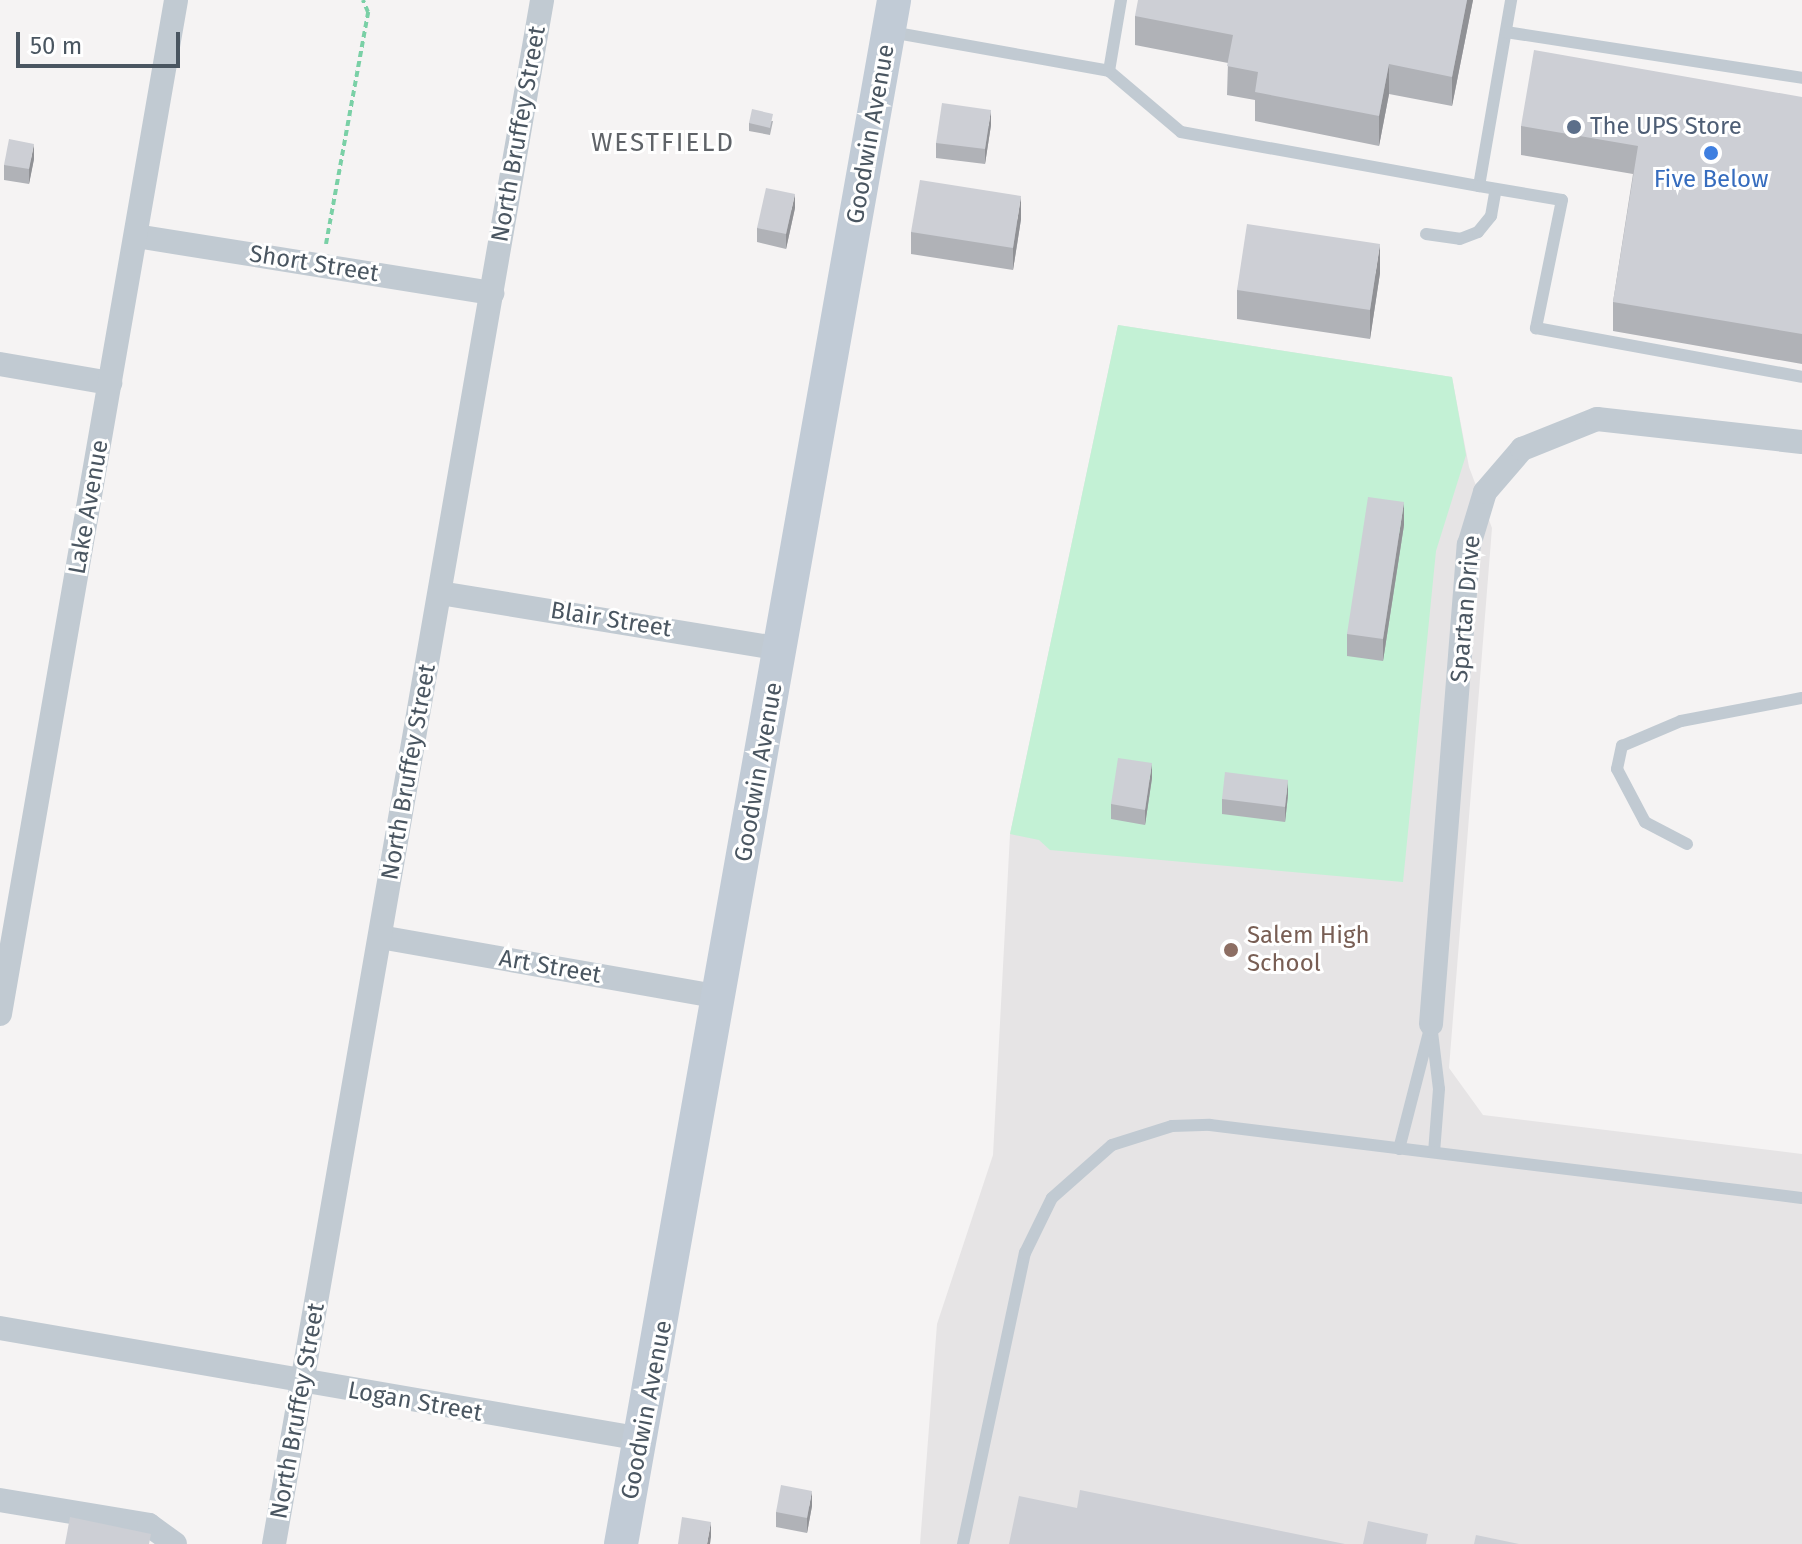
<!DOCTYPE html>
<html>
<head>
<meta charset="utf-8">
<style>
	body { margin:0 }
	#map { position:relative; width:1802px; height:1544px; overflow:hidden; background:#f5f3f3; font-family:"Fira Sans",sans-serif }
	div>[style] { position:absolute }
	.education>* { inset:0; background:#e6e4e5 }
	.green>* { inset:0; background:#c3f1d5 }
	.path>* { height:4px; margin-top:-2px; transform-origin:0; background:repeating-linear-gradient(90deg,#7ad0a6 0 6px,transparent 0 10px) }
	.lane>* { height:12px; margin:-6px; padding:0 6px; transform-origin:6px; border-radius:6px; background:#c1cad2 }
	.street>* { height:24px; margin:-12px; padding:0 12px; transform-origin:12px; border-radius:12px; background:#c1cad2 }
	.secondary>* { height:34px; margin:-17px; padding:0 17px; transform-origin:17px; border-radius:17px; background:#c1cbd6 }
	.wall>* { inset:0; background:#b0b2b7 }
	.shaded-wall>* { inset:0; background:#909195 }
	.building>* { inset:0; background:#cdcfd5 }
	.dots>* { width:22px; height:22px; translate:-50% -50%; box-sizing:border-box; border:4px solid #fff; border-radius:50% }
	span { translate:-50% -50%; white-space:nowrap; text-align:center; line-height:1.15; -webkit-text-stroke:6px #fff; paint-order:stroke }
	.service-label { font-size:24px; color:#4e5e75 }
	.left { translate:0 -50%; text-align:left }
	.street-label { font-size:24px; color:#4a5661 }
	.shop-label { font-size:24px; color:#366cbe }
	.education-label { font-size:24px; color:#785e54 }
	.neighbourhood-label { font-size:26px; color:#5f6368; letter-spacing:2px }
	.scale { position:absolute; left:16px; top:32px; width:164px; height:36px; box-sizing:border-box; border:4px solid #4a5661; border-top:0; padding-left:10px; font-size:24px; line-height:28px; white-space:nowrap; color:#4a5661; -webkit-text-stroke:6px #fff; paint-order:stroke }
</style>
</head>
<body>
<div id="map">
	<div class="education">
		<i style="clip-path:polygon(1118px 325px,1452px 377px,1469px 467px,1492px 528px,1449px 1068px,1483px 1115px,1802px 1154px,1802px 1544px,920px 1544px,937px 1324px,993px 1155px,1010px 834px)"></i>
	</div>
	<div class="green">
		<i style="clip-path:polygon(1118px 325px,1452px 377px,1466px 455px,1436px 551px,1403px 882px,1050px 850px,1039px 840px,1010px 834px)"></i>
	</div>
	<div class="path">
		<i style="left:326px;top:244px;width:236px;rotate:-79.7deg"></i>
		<i style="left:368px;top:12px;width:13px;rotate:-113deg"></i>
	</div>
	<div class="lane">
		<i style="left:891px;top:32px;width:221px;rotate:10.1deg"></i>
		<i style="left:1109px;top:71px;width:94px;rotate:40.3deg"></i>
		<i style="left:1181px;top:132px;width:303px;rotate:10.3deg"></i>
		<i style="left:1479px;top:186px;width:189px;rotate:-80.2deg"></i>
		<i style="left:1506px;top:32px;width:300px;rotate:8.8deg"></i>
		<i style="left:1109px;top:71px;width:72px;rotate:-80.4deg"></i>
		<i style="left:1479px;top:186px;width:84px;rotate:9.6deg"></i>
		<i style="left:1562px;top:200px;width:131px;rotate:101.5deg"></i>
		<i style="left:1536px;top:328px;width:270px;rotate:10.4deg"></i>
		<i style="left:1426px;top:234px;width:34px;rotate:8deg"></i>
		<i style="left:1460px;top:239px;width:19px;rotate:-21deg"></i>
		<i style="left:1478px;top:232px;width:21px;rotate:-51deg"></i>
		<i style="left:1491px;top:216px;width:27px;rotate:-80deg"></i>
		<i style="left:1687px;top:844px;width:47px;rotate:-152.4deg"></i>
		<i style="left:1645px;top:822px;width:60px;rotate:-117.8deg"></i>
		<i style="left:1617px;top:769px;width:24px;rotate:-78deg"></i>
		<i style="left:1622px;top:746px;width:64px;rotate:-23deg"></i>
		<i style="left:1681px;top:721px;width:123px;rotate:-10.8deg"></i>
		<i style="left:1431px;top:1024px;width:65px;rotate:83deg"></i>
		<i style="left:1439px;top:1089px;width:63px;rotate:94.5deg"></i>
		<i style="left:1399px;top:1149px;width:129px;rotate:-75.6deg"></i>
		<i style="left:963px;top:1544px;width:298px;rotate:-78deg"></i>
		<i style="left:1025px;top:1253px;width:61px;rotate:-63.9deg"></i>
		<i style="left:1052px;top:1198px;width:80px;rotate:-41.5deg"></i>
		<i style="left:1112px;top:1145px;width:63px;rotate:-17.6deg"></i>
		<i style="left:1172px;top:1126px;width:38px;rotate:-2deg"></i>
		<i style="left:1210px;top:1125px;width:596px;rotate:7.03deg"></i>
	</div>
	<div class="street">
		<i style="left:136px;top:236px;width:361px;rotate:9.1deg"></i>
		<i style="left:0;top:364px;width:112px;rotate:9.8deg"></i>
		<i style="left:440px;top:593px;width:346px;rotate:9.3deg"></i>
		<i style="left:380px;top:937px;width:345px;rotate:10deg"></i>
		<i style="left:0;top:1014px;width:1029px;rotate:-80.15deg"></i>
		<i style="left:1431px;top:1024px;width:481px;rotate:-85.5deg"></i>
		<i style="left:1469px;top:545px;width:55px;rotate:-73.2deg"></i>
		<i style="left:1485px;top:492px;width:57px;rotate:-49.3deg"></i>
		<i style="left:1522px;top:449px;width:81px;rotate:-21.8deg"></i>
		<i style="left:1597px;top:419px;width:206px;rotate:6.4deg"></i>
		<i style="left:0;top:1328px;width:652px;rotate:9.81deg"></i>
		<i style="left:0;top:1500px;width:151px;rotate:9.5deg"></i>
		<i style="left:149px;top:1525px;width:32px;rotate:36deg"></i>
		<i style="left:274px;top:1544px;width:1567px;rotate:-80.15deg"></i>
	</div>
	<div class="secondary">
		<i style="left:621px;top:1544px;width:1568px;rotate:-79.97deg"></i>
	</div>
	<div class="wall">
		<i style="clip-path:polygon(1473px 0,1452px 106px,1389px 94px,1379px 146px,1255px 121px,1255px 100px,1227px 95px,1228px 63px,1135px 45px,1135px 16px)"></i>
		<i style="clip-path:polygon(1802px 97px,1802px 364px,1613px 331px,1613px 302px,1633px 174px,1521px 155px,1521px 126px)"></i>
		<i style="clip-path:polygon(773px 121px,770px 135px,749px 131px,749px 123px)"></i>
		<i style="clip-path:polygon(991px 125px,985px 164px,936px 158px,936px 143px)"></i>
		<i style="clip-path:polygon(34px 159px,29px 184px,4px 180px,4px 165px)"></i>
		<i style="clip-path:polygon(795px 208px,786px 249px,757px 242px,757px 228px)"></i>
		<i style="clip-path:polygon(1021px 219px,1013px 270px,911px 254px,911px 232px)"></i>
		<i style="clip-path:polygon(1380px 273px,1370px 339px,1237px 319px,1237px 290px)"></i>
		<i style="clip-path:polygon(1404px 525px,1383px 661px,1347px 656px,1347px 634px)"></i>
		<i style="clip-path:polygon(1152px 778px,1145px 825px,1111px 819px,1111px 804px)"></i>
		<i style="clip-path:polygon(1288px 795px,1285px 822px,1222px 814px,1222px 799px)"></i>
		<i style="clip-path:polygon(812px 1506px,807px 1533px,776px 1527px,776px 1512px)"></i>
	</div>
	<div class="shaded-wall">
		<i style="clip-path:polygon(1467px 0,1473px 0,1452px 106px,1452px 77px)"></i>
		<i style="clip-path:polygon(1389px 64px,1389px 94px,1379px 146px,1379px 116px)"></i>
		<i style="clip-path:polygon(991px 110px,991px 125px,985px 164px,985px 149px)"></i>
		<i style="clip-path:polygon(34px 144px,34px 159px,29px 184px,29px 169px)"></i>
		<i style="clip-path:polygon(795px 194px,795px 208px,786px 249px,786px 234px)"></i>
		<i style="clip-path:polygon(1021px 196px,1021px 219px,1013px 270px,1013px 248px)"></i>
		<i style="clip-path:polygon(1380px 244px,1380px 273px,1370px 339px,1370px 310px)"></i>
		<i style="clip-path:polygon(1404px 502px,1404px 525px,1383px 661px,1383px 639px)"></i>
		<i style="clip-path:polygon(1152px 763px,1152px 778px,1145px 825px,1145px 810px)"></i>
		<i style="clip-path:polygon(1288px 780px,1288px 795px,1285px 822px,1285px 807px)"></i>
		<i style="clip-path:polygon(812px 1491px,812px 1506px,807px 1533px,807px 1518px)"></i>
		<i style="clip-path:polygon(711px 1522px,711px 1537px,710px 1544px,707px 1544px)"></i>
	</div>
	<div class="building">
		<i style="clip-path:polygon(1138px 0,1467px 0,1452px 77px,1389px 64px,1379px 116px,1255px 92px,1258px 72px,1227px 66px,1233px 35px,1135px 16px)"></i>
		<i style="clip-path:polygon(1534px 50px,1802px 97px,1802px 334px,1613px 302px,1638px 146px,1521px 126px)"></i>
		<i style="clip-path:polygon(942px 103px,991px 110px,985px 149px,936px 143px)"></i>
		<i style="clip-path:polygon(752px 109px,773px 114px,770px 128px,749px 123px)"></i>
		<i style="clip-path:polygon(9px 139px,34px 144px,29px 169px,4px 165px)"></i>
		<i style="clip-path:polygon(920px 180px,1021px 196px,1013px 248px,911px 232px)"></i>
		<i style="clip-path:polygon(766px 188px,795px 194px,786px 234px,757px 228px)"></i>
		<i style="clip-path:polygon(1247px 224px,1380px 244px,1370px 310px,1237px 290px)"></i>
		<i style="clip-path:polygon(1368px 497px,1404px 502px,1383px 639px,1347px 634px)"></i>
		<i style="clip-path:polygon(1118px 758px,1152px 763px,1145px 810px,1111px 804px)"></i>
		<i style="clip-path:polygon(1225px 772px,1288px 780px,1285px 807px,1222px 799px)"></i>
		<i style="clip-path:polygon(781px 1485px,812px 1491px,807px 1518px,776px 1512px)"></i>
		<i style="clip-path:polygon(1080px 1490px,1345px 1544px,1009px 1544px,1019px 1496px,1077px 1508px)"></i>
		<i style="clip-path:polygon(70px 1517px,151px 1534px,149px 1544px,65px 1544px)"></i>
		<i style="clip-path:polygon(682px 1517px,711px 1522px,707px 1544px,678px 1544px)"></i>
		<i style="clip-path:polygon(1368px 1521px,1428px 1534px,1426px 1544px,1363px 1544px)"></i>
		<i style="clip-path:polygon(1476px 1535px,1519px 1544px,1474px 1544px)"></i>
	</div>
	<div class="dots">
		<i style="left:1574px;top:127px;background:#5c6f8a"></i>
		<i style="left:1711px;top:153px;background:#3f7fe0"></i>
		<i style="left:1231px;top:950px;background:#8d6e63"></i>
	</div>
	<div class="service-label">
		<span class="left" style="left:1590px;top:127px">The UPS Store</span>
	</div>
	<div class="street-label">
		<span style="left:519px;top:134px;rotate:-80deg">North Bruffey Street</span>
		<span style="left:871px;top:134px;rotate:-80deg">Goodwin Avenue</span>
		<span style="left:314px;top:264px;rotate:9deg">Short Street</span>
		<span style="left:89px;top:507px;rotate:-80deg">Lake Avenue</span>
		<span style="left:1466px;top:609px;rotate:-85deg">Spartan Drive</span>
		<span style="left:611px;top:620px;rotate:9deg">Blair Street</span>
		<span style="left:409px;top:772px;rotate:-80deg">North Bruffey Street</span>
		<span style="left:759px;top:772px;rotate:-80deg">Goodwin Avenue</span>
		<span style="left:550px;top:967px;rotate:10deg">Art Street</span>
		<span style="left:415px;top:1402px;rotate:10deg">Logan Street</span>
		<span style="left:647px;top:1410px;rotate:-79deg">Goodwin Avenue</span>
		<span style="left:298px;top:1411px;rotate:-80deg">North Bruffey Street</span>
	</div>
	<div class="shop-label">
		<span style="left:1711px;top:180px">Five Below</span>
	</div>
	<div class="education-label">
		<span class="left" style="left:1247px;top:950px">Salem High<br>School</span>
	</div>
	<div class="neighbourhood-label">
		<span style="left:663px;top:143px">WESTFIELD</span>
	</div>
	<div class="scale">50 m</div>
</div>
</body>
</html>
